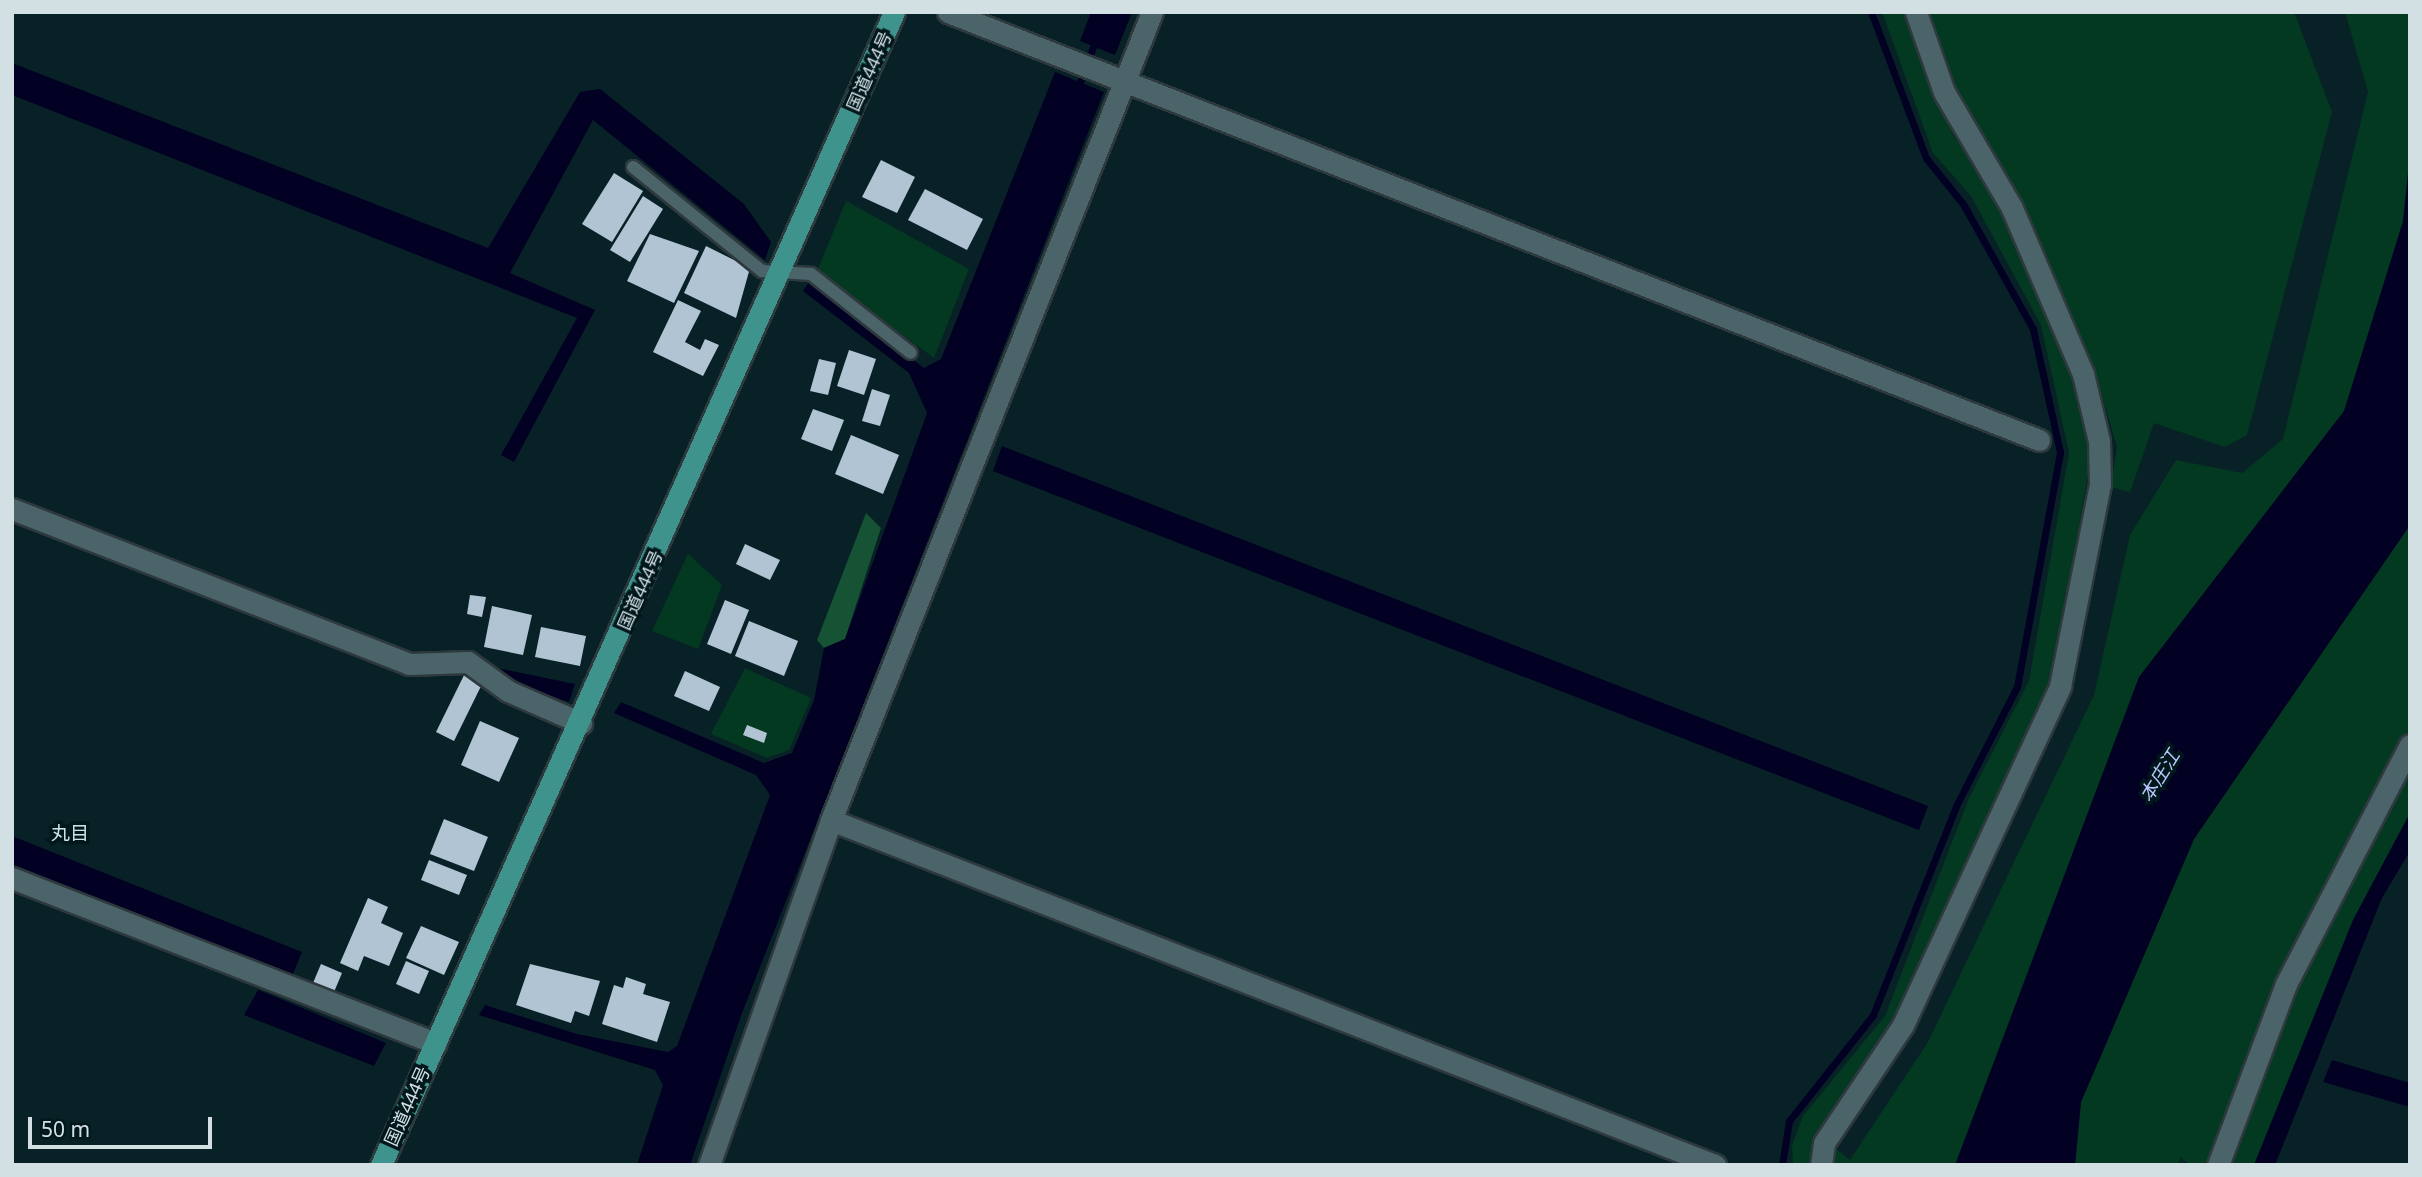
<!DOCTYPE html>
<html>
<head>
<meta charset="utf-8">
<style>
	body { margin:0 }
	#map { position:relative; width:2422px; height:1177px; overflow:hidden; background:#082126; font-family:"Noto Sans","Noto Sans JP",sans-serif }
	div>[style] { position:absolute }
	.green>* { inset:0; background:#033920 }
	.forest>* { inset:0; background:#165234 }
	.water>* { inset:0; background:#020023 }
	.stream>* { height:7px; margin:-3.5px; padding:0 3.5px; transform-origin:3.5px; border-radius:3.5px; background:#020023 }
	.building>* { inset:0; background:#b0c4d4 }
	.roads { filter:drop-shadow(2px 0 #2e393e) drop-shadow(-2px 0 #2e393e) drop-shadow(0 2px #2e393e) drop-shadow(0 -2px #2e393e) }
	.service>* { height:12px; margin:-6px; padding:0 6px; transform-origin:6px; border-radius:6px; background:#4b646a }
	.minor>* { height:21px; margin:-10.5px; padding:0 10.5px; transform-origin:10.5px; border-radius:10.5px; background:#4b646a }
	.trunk>* { height:21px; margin:-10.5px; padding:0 10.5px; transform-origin:10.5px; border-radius:10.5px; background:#3e948d }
	span { translate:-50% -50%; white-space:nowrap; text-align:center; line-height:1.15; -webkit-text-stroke:7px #01171c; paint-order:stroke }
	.street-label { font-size:18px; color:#d2e0e4 }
	.water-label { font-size:19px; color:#b7c7fd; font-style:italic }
	.neighbourhood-label { font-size:19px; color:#c9e5ec }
	.frame { position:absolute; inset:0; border:14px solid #d2e0e4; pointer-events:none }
	.scale { position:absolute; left:28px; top:1117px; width:184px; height:32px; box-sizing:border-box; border:4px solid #d2e0e4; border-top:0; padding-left:9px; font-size:21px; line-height:24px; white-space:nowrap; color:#d2e0e4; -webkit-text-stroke:5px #01171c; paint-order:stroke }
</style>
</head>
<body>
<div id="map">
	<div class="green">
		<i style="clip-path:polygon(1882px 12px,1909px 12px,1952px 133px,2009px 220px,2077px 377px,2092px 452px,2050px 692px,1895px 1027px,1830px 1144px,1850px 1160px,1928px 1042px,2094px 695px,2130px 535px,2176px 460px,2242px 473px,2283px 439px,2368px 92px,2345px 12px,2410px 12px,2410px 347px,1955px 1165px,1793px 1165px,1792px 1145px,1803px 1116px,1885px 1016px,1969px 798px,2029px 681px,2069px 453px,2041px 325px,1971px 196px,1933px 153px)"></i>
		<i style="clip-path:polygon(1928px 12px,2294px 12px,2332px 112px,2247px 435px,2225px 447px,2154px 423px,2130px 492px,2110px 487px,2117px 447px,2096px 376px,2025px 210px,1957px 94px)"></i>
		<i style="clip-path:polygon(846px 201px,969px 269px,934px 358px,817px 271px)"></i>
		<i style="clip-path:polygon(2410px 525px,2410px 813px,2353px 920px,2254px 1165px,2190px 1165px,2180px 1157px,2179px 1165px,2075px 1165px,2081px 1102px,2194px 839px)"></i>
		<i style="clip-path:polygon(688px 554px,722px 585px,698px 649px,652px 631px)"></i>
		<i style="clip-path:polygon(745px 668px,811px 698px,789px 750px,767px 758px,711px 734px)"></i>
	</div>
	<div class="forest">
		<i style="clip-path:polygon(866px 513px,881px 528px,845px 639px,824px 648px,817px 640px)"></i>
	</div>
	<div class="water">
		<i style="clip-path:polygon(1091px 12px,1132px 12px,1115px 55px,1080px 41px)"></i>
		<i style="clip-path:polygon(12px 63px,488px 248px,580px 92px,600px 89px,744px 204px,771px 242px,765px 260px,593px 120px,510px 273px,595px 310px,514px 462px,501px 455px,577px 318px,12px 95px)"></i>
		<i style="clip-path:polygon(1055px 72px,1104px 92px,742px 1013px,690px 1165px,637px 1165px,663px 1085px,655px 1070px,479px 1015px,485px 1005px,577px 1034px,668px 1052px,677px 1046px,770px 795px,756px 775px,614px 713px,621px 702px,764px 763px,792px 753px,814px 700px,824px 648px,845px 639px,927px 413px,909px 373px,803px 291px,809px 282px,924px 368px,941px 359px)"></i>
		<i style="clip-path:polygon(2410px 153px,2410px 525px,2194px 839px,2081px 1102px,2075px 1165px,1955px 1165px,2139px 677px,2344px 411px,2403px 221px)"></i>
		<i style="clip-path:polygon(1002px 446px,1928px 806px,1919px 830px,993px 471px)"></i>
		<i style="clip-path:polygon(497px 668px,575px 684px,569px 702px,509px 681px)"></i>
		<i style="clip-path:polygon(2410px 813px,2410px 851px,2382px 898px,2275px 1165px,2254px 1165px,2353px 920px)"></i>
		<i style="clip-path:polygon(12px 836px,302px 952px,292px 976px,12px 864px)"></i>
		<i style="clip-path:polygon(258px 990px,271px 995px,386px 1043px,374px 1066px,244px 1015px)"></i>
		<i style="clip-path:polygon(2332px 1060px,2410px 1083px,2410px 1107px,2323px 1082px)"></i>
	</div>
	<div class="stream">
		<i style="left:1077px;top:90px;width:54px;rotate:-69.6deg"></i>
		<i style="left:1782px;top:1165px;width:45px;rotate:-81deg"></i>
		<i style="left:1789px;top:1121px;width:135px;rotate:-51.6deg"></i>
		<i style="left:1873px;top:1015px;width:225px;rotate:-68.3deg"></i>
		<i style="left:1956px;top:806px;width:134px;rotate:-62.9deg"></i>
		<i style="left:2017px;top:687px;width:239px;rotate:-79.6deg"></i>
		<i style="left:2060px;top:452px;width:126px;rotate:-102.4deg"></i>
		<i style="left:2033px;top:329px;width:143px;rotate:-119.2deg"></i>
		<i style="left:1963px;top:204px;width:59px;rotate:-128.8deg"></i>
		<i style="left:1926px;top:158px;width:156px;rotate:-110.6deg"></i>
	</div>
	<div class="building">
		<i style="clip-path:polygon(881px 160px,915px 177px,897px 213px,862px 197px)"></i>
		<i style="clip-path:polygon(614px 173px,643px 191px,612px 242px,582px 224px)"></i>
		<i style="clip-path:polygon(925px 189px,983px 219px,967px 250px,908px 220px)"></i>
		<i style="clip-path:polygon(643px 196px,663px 209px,630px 262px,610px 250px)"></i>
		<i style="clip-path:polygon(650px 234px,699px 251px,674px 303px,627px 281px)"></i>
		<i style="clip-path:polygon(706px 246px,750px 268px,736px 318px,684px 293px)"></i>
		<i style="clip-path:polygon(678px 300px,701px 311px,685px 342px,700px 350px,705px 339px,719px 345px,703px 376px,653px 352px)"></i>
		<i style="clip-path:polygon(849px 350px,876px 359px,864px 395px,837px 386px)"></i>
		<i style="clip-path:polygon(819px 359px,836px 363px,828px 395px,810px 391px)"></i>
		<i style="clip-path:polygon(872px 389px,890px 395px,880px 426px,862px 421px)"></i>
		<i style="clip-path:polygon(813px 409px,844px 420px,832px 451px,801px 439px)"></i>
		<i style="clip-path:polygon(851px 435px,899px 455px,883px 494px,835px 474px)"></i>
		<i style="clip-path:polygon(745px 544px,780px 560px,770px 580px,736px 564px)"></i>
		<i style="clip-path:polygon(470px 595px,486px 597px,482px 617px,467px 614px)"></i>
		<i style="clip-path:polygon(725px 600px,749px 610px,731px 654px,707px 644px)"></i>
		<i style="clip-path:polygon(492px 606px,532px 615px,523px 655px,484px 647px)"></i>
		<i style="clip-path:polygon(749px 621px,798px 641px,784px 676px,735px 656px)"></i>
		<i style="clip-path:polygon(541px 627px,586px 636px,580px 666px,535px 657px)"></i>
		<i style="clip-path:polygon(469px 665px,487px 674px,454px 741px,436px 732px)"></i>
		<i style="clip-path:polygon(685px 671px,720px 687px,709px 711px,674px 696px)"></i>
		<i style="clip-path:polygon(480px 721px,519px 738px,499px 782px,461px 765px)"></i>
		<i style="clip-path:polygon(747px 725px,767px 733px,764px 743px,743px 735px)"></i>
		<i style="clip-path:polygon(444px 819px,488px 837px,474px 871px,430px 854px)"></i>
		<i style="clip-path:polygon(429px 860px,467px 875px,459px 895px,421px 880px)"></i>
		<i style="clip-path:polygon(368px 898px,388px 907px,381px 923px,403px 933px,389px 966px,364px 956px,358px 971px,340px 963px)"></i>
		<i style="clip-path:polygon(421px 926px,459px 942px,444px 975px,406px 958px)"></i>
		<i style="clip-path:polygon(406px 961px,429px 971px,419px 994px,396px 984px)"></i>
		<i style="clip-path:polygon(321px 964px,342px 973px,334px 992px,313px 983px)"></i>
		<i style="clip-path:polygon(530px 964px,600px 981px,589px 1016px,575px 1011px,571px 1023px,516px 1005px)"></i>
		<i style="clip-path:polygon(626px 977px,646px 984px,643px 994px,670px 1002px,657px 1042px,602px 1024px,614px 985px,623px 988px)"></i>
	</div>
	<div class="roads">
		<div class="service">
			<i style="left:633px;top:167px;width:166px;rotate:38.9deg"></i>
			<i style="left:762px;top:271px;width:49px;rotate:3.5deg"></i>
			<i style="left:811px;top:274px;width:127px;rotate:38.3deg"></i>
		</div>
		<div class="minor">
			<i style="left:948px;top:12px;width:1172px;rotate:21.42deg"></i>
			<i style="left:12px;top:509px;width:426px;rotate:21.3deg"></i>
			<i style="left:409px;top:664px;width:59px;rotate:-1.9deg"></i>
			<i style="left:468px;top:662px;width:49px;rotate:35.9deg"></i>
			<i style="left:508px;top:691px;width:80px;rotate:23.7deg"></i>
			<i style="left:831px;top:820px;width:949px;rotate:21.32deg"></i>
			<i style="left:12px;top:878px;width:455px;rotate:21.3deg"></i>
			<i style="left:709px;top:1165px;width:366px;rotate:-70.5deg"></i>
			<i style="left:831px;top:820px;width:869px;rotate:-68.33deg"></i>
			<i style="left:1821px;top:1165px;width:22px;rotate:-82deg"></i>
			<i style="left:1824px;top:1143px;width:142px;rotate:-56.2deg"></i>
			<i style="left:1903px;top:1025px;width:374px;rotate:-65.1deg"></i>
			<i style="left:2060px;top:686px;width:206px;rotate:-78.8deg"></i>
			<i style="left:2100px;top:484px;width:43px;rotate:-91.3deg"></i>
			<i style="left:2099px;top:441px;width:69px;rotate:-103.4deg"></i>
			<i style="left:2083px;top:374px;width:181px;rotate:-113.2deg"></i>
			<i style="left:2012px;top:208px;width:134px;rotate:-120.4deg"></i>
			<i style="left:1944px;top:92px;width:85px;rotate:-109.3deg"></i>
			<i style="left:2218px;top:1165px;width:193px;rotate:-69.4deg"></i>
			<i style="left:2286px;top:984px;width:269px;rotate:-62.6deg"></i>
		</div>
		<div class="trunk">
			<i style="left:381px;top:1165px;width:1262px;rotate:-66.01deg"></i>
		</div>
	</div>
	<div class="street-label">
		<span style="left:869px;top:71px;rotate:-66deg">国道444号</span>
		<span style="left:640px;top:590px;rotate:-66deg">国道444号</span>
		<span style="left:407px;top:1106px;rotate:-66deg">国道444号</span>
	</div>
	<div class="water-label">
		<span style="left:2160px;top:776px;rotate:-58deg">本庄江</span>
	</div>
	<div class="neighbourhood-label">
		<span style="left:70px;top:834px">丸目</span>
	</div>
	<div class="frame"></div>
	<div class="scale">50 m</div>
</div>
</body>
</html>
